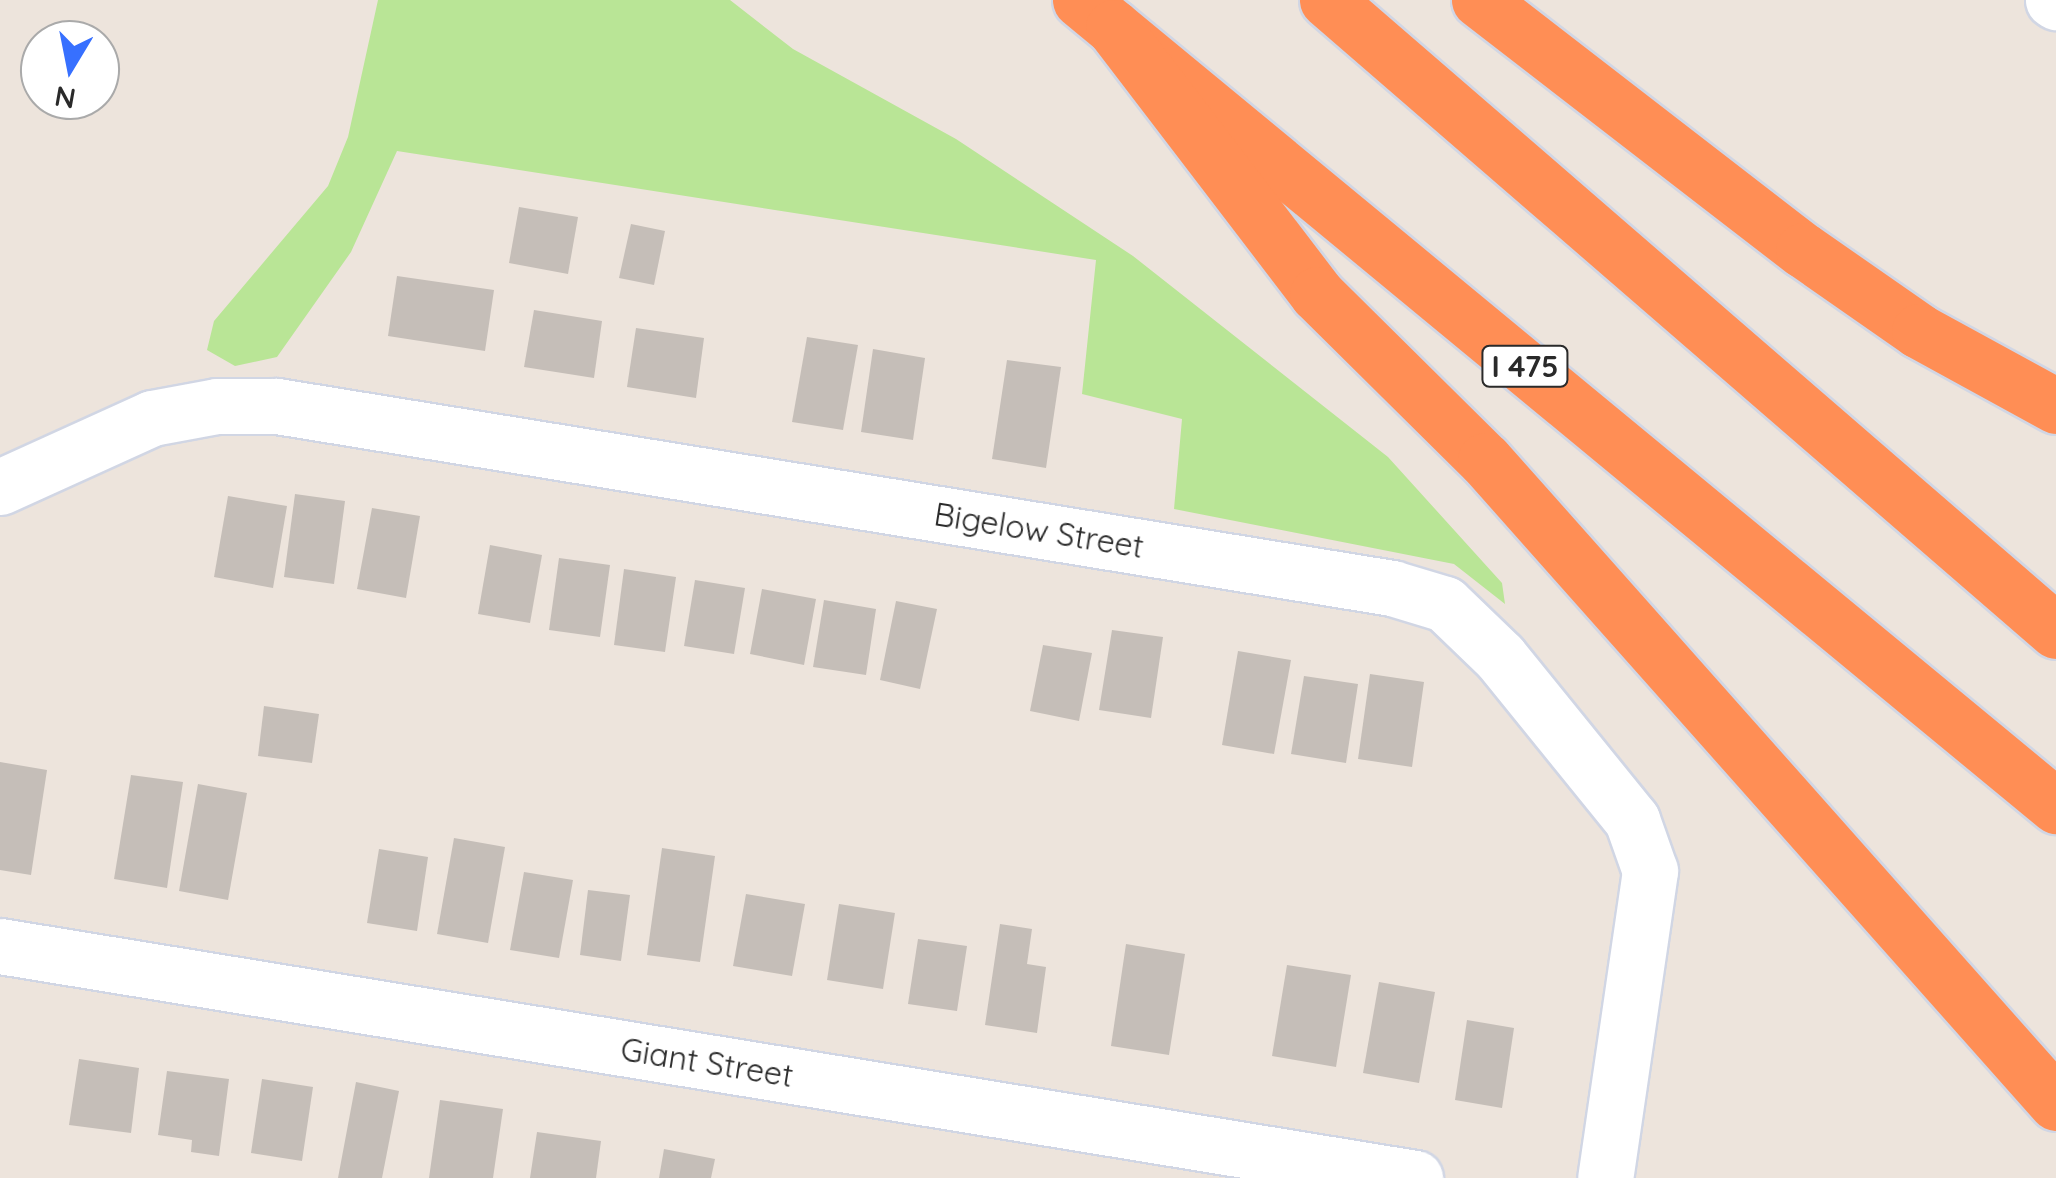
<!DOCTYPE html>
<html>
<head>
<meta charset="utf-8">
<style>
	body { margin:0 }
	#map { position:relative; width:2056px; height:1178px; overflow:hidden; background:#ede4dc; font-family:Quicksand,sans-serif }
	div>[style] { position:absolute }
	.green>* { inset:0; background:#b9e596 }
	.building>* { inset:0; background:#c5beb8 }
	.roads { filter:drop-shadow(2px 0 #d1d6e4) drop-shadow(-2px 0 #d1d6e4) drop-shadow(0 2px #d1d6e4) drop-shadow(0 -2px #d1d6e4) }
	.minor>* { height:55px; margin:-27.5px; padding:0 27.5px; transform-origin:27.5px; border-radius:27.5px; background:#fff }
	.secondary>* { height:55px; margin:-27.5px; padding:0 27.5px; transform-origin:27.5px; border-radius:27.5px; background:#fff }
	.motorway>* { height:55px; margin:-27.5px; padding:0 27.5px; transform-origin:27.5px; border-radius:27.5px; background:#ff8e55 }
	span { translate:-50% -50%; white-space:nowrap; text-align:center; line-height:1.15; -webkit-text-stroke:9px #fff; paint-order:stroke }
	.shield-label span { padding:2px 8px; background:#fff; border:2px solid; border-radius:8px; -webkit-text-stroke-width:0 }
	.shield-label { font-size:30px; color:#2a2a2a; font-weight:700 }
	.street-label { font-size:32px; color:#2a2a2a }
	.north { position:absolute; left:20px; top:20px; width:100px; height:100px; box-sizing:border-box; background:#fff; border:2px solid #aaa; border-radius:50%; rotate:190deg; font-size:28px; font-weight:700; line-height:40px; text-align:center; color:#2a2a2a }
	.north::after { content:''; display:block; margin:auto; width:35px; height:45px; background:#3770ff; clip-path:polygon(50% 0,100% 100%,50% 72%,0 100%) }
</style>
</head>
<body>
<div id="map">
	<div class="green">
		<i style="clip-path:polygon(378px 0,730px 0,793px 49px,956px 139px,1133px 256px,1388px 457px,1502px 583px,1505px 604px,1454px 564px,1174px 509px,1182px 419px,1082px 394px,1096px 260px,397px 151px,351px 252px,277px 357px,235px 366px,207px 350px,214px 321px,328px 186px,348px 137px)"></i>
	</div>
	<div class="building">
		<i style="clip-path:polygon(519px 207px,578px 217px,568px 274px,509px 263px)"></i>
		<i style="clip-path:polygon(631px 224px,665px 231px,654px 285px,619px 278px)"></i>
		<i style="clip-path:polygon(397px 276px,494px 290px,485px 351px,388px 336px)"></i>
		<i style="clip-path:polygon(534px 310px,602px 321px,594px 378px,524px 367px)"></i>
		<i style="clip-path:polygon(636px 328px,704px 338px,696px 398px,627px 387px)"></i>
		<i style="clip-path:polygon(807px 337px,858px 345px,843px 430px,792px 422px)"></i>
		<i style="clip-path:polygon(873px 349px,925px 358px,913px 440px,861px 432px)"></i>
		<i style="clip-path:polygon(1007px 360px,1061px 367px,1046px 468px,992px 459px)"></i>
		<i style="clip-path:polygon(295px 494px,345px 501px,334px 584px,284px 577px)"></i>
		<i style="clip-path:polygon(228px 496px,287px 506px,273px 588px,214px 577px)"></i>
		<i style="clip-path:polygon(372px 508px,420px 516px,406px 598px,357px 589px)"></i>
		<i style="clip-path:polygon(490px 545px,542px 555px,530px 623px,478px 614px)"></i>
		<i style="clip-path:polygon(559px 558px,610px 565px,600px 637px,549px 630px)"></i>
		<i style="clip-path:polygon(624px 569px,676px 577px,665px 652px,614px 645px)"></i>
		<i style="clip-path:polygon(695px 580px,745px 588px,734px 654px,684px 646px)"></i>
		<i style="clip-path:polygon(762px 589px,816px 599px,804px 665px,750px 654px)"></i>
		<i style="clip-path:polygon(824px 600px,876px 609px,866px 675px,813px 667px)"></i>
		<i style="clip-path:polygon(896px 601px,937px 609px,920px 689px,880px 680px)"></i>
		<i style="clip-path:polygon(1112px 630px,1163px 637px,1151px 718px,1099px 710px)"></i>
		<i style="clip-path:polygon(1043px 645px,1092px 653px,1079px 721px,1030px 711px)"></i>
		<i style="clip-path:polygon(1238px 651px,1291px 660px,1274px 754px,1222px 745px)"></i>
		<i style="clip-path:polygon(1370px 674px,1424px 682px,1412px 767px,1358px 759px)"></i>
		<i style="clip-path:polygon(1304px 676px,1358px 684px,1346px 763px,1291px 754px)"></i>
		<i style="clip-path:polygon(264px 706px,319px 714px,312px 763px,258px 756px)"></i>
		<i style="clip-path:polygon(0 762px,47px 770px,31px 875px,0 870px)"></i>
		<i style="clip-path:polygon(131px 775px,183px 782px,167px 888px,114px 879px)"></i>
		<i style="clip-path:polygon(198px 784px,247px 793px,228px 900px,179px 891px)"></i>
		<i style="clip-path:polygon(454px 838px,505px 847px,488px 943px,437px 934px)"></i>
		<i style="clip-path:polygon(662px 848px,715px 856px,700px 962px,647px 955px)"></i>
		<i style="clip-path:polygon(379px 849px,428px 857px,417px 931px,367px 923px)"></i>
		<i style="clip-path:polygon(524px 872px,573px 880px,559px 958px,510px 950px)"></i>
		<i style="clip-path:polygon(588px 890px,630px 895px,621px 961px,580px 955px)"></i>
		<i style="clip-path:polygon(746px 894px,805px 904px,792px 976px,733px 966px)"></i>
		<i style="clip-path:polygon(839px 904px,895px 913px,883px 989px,827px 980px)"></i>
		<i style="clip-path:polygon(1000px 924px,1032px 929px,1027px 964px,1046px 967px,1037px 1033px,985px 1025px)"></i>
		<i style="clip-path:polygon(918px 939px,967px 946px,957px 1011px,908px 1004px)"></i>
		<i style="clip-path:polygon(1126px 944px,1185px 954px,1169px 1055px,1111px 1046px)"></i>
		<i style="clip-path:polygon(1287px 965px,1351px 975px,1336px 1067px,1272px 1056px)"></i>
		<i style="clip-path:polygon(1379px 982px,1435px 992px,1419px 1083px,1363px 1073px)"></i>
		<i style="clip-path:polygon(1467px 1020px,1514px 1028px,1502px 1108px,1455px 1100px)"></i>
		<i style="clip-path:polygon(79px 1059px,139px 1068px,131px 1133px,69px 1125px)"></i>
		<i style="clip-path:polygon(167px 1071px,229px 1079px,219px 1156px,191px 1152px,192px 1140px,158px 1135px)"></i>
		<i style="clip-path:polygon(262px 1079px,313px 1087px,302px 1161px,251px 1153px)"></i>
		<i style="clip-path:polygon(356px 1082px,399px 1091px,382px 1178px,338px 1178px)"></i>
		<i style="clip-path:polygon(440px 1100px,503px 1109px,493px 1178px,429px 1178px)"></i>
		<i style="clip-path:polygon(537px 1132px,601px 1141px,596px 1178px,530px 1178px)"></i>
		<i style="clip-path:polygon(664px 1149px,715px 1159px,711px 1178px,659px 1178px)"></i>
	</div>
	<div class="roads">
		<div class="minor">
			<i style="left:0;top:487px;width:167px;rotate:-24.4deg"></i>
			<i style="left:152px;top:418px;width:66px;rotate:-10.5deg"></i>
			<i style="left:217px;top:406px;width:60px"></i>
			<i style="left:277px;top:406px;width:1130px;rotate:9.27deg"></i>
			<i style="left:1392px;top:588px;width:55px;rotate:16.8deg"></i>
			<i style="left:1445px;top:604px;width:76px;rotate:43.9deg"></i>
			<i style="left:1500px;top:657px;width:210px;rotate:51deg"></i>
			<i style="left:1632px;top:820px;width:54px;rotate:70.6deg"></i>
			<i style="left:1650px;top:871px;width:310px;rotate:98.3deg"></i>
			<i style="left:0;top:946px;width:1434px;rotate:9.31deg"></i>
		</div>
		<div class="secondary">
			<i style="left:2053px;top:0;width:4px;rotate:34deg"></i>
		</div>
		<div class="motorway">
			<i style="left:1080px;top:0;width:1266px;rotate:39.55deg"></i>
			<i style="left:1327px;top:0;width:964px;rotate:40.88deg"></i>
			<i style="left:1479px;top:0;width:409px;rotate:37.7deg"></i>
			<i style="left:1803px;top:250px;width:141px;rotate:34.9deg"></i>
			<i style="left:1919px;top:331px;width:156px;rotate:28.7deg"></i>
			<i style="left:1113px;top:27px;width:336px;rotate:52.6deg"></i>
			<i style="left:1317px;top:294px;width:236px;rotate:44.7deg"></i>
			<i style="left:1485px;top:460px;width:860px;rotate:48.39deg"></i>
		</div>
	</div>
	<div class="shield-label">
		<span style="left:1525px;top:366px">I 475</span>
	</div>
	<div class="street-label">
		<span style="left:1039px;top:530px;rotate:9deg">Bigelow Street</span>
		<span style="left:707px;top:1062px;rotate:9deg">Giant Street</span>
	</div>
	<div class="north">N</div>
</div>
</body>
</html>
